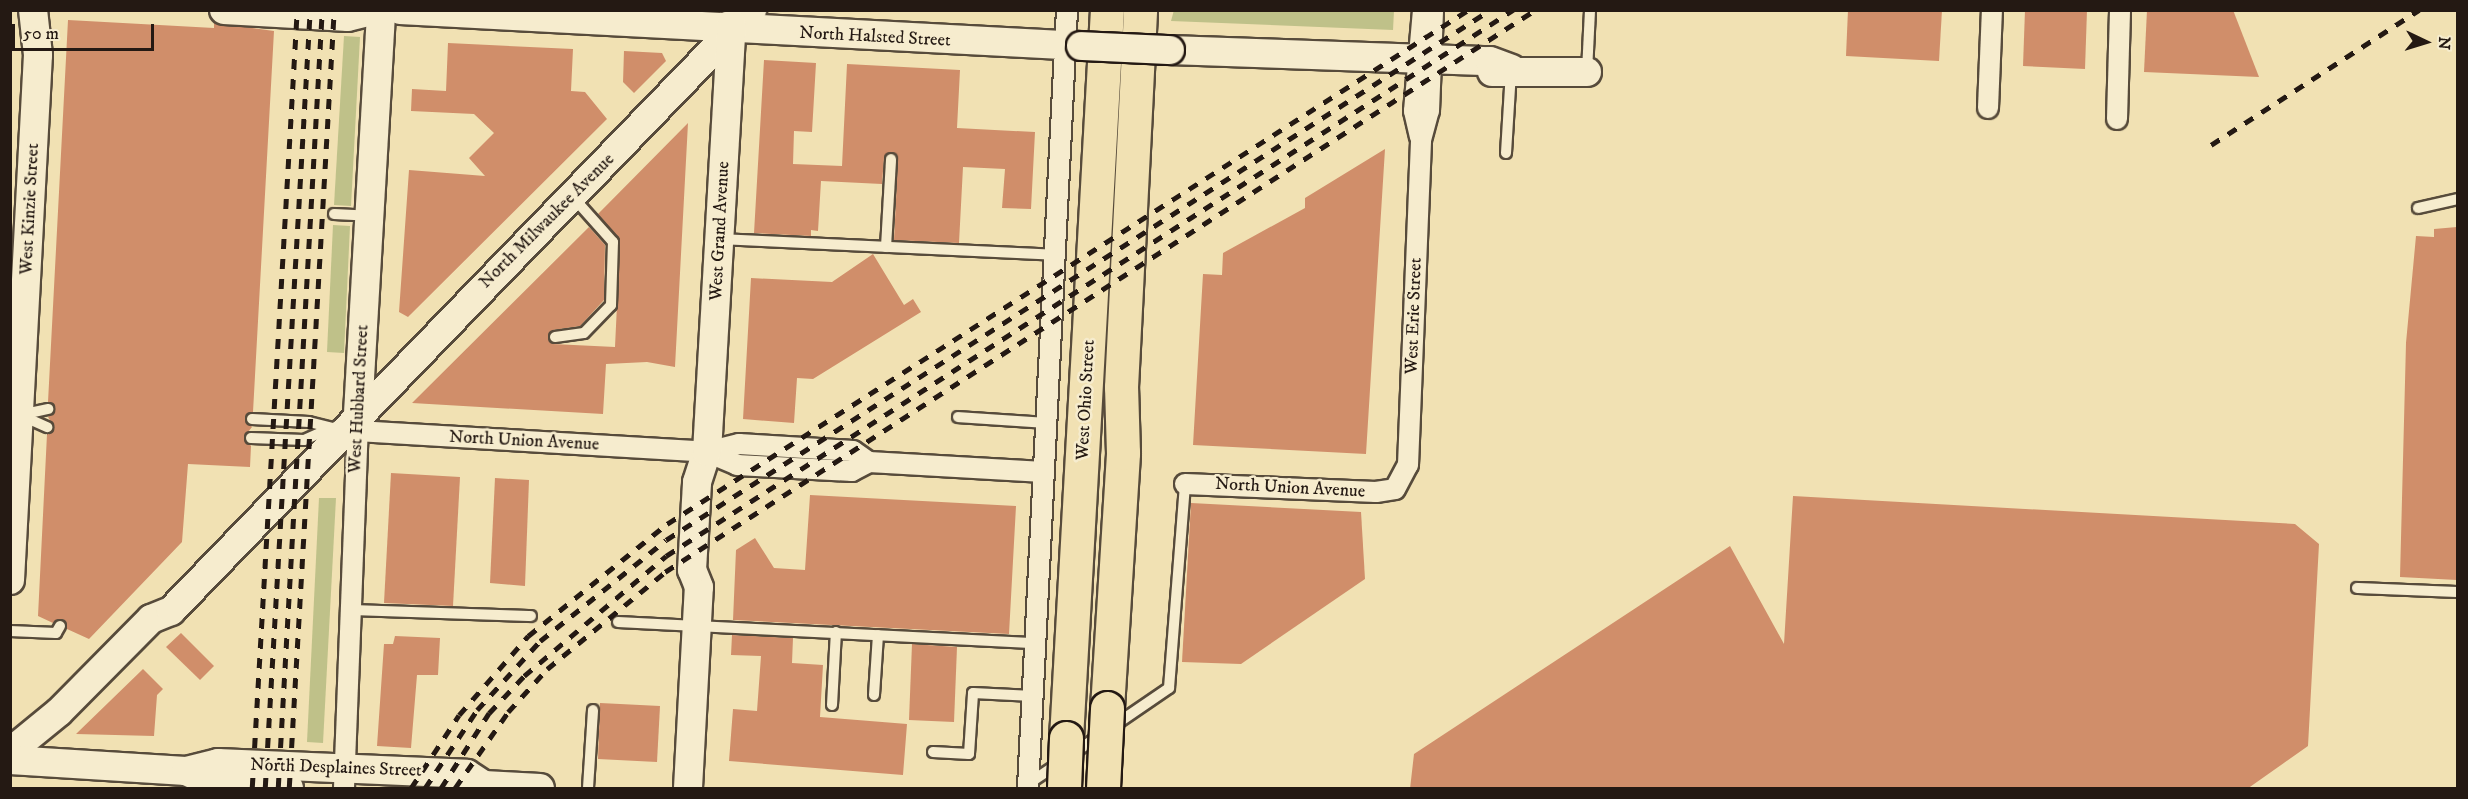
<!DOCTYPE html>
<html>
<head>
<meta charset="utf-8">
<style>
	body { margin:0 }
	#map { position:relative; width:2468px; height:799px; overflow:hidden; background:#f1e1b3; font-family:"IM FELL DW Pica",serif }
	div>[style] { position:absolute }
	.green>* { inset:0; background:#bfc189 }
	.building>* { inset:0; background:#d08e6a }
	.roads { filter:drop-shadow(2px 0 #574b3b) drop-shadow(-2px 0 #574b3b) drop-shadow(0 2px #574b3b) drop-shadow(0 -2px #574b3b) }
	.lane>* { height:10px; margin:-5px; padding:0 5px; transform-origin:5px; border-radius:5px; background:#f6ecce }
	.street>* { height:20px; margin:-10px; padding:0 10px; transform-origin:10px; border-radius:10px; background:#f6ecce }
	.secondary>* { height:28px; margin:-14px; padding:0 14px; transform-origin:14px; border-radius:14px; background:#f6ecce }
	.highway>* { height:33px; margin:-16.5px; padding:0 16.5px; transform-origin:16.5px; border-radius:16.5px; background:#f1e1b3 }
	.rail>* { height:4.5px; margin-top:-2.25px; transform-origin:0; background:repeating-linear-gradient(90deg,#241913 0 10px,transparent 0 20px) }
	.bridges { filter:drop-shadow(2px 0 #241913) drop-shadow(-2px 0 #241913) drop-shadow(0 2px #241913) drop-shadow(0 -2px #241913) }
	.secondary-bridge>* { height:28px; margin:-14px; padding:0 14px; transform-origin:14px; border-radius:14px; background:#f6ecce }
	.highway-bridge>* { height:33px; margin:-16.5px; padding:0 16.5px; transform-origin:16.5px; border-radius:16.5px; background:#f1e1b3 }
	span { translate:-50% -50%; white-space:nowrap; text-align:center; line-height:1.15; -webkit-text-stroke:5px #f6ecce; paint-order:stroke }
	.street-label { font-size:18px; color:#241913 }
	.frame { position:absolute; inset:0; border:12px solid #241913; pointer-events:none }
	.north { position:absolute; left:2396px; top:12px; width:60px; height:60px; -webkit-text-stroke:4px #f6ecce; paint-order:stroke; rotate:94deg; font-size:16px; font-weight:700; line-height:24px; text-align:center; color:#241913 }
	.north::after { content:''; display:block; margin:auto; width:21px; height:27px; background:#241913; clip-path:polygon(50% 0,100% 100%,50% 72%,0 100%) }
	.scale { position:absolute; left:12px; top:24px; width:142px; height:27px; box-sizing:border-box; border:3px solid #241913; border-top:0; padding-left:8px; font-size:18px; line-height:21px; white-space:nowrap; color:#241913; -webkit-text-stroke:4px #f6ecce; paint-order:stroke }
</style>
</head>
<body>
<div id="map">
	<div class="green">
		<i style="clip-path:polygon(1174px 10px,1394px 10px,1394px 11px,1393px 30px,1171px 21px)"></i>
		<i style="clip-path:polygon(344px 36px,360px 37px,351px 206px,334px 205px)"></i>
		<i style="clip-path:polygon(333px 225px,350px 226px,344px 353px,327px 352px)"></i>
		<i style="clip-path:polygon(319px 498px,336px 498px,323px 743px,307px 742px)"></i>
	</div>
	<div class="building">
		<i style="clip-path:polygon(1848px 10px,1942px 10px,1939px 61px,1846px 56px)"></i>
		<i style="clip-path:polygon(2025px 10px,2087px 10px,2085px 69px,2023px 66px)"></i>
		<i style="clip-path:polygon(2147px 10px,2233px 10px,2259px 77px,2144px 72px)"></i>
		<i style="clip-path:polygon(68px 20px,214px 28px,214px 23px,274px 31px,253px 412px,245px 418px,252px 427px,244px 437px,251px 446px,250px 467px,188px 464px,182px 542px,89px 639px,67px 629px,63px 619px,53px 623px,38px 616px,47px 434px,54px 427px,48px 417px,55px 408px,48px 402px)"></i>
		<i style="clip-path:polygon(448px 43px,573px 49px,571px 91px,585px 92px,607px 119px,408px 317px,399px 312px,409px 170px,485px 176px,469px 158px,494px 133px,474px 114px,411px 111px,412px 89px,446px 91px)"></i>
		<i style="clip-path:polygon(624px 51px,662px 53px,666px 61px,634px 93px,623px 82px)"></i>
		<i style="clip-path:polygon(764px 60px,816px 63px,812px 132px,794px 131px,793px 164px,842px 166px,847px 64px,960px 70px,957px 128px,1035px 132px,1031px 209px,1002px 208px,1005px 169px,963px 167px,959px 243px,894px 240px,898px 159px,891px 152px,884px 158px,882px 184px,821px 181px,818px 231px,811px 230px,811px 236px,754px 233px)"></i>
		<i style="clip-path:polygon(688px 123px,675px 367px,647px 362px,606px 364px,603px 414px,412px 403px,589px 227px,605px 245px,604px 300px,580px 326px,553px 330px,548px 339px,553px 344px,615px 347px,620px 242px,598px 214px)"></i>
		<i style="clip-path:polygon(1385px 149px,1366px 454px,1193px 445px,1203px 274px,1222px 275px,1223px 253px,1305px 208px,1305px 198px)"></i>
		<i style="clip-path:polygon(2457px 227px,2457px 580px,2400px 577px,2406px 343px,2416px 236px,2434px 237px,2434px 229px)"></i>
		<i style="clip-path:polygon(873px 254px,904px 305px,913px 299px,921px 312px,813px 379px,797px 378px,794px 423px,743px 419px,751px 278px,832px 282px)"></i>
		<i style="clip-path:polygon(391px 473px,460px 477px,453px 606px,384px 603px)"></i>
		<i style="clip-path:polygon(495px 478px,529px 480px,525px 586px,490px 583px)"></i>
		<i style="clip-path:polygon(810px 495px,1016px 506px,1009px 634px,733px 620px,736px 550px,755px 538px,774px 568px,805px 570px)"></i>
		<i style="clip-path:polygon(1793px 496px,2295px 524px,2319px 544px,2308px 746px,2247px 789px,1410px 789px,1414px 754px,1730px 546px,1784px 644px)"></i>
		<i style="clip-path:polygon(1191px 503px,1361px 512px,1365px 579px,1241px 664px,1182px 662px)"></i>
		<i style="clip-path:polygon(181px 633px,214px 666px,200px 680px,166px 647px)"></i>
		<i style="clip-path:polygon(732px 635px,793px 638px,792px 663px,823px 665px,820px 717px,907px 724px,903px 775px,729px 761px,733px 709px,757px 711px,761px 656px,731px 655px)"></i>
		<i style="clip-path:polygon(395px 636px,440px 638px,438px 675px,417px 675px,411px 748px,377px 746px,384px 644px,393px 644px)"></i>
		<i style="clip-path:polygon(912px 644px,957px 647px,954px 722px,909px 720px)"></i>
		<i style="clip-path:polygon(143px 669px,163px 689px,157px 695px,154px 736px,76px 734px)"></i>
		<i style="clip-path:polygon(600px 703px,660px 706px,657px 762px,598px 759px)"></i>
	</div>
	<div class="roads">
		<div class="lane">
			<i style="left:1587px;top:72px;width:62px;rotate:-87.2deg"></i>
			<i style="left:1506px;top:153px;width:81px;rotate:-86.5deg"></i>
			<i style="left:2418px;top:208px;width:41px;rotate:-12.7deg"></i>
			<i style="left:334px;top:214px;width:35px;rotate:3deg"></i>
			<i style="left:719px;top:239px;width:336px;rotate:2.7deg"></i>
			<i style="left:886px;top:247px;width:88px;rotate:-86.7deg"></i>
			<i style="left:555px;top:337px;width:29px;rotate:-8deg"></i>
			<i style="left:584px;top:333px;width:39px;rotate:-46deg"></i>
			<i style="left:611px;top:305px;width:63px;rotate:-88.2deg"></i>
			<i style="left:613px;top:242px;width:62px;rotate:-131.7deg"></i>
			<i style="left:20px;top:415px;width:30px;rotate:24deg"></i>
			<i style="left:20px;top:415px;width:29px;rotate:-12deg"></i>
			<i style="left:958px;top:417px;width:88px;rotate:3.9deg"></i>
			<i style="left:252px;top:419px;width:57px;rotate:3deg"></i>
			<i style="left:309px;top:422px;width:32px;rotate:14deg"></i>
			<i style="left:251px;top:438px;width:53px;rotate:2.2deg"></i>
			<i style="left:304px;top:440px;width:27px;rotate:-24deg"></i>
			<i style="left:2357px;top:588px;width:101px;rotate:2.3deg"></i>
			<i style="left:350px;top:610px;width:181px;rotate:1.9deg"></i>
			<i style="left:618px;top:622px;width:418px;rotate:2.9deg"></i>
			<i style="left:10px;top:631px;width:46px;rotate:2.5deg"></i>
			<i style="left:56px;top:633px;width:8px;rotate:-60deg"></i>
			<i style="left:874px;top:695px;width:60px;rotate:-86.2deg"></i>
			<i style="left:832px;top:705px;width:73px;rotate:-86.9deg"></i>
			<i style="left:933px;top:752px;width:36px;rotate:3deg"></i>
			<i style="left:969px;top:754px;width:61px;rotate:-86.2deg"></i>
			<i style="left:973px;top:693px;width:60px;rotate:2.9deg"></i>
			<i style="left:1071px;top:755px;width:119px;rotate:-34.4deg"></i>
			<i style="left:1169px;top:688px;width:205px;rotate:-85.5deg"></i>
			<i style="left:1028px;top:784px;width:36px;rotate:-34deg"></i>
			<i style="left:588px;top:788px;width:78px;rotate:-86.3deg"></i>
		</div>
		<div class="street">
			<i style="left:1988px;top:108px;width:98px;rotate:-87.7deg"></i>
			<i style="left:2117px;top:119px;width:109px;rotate:-88.4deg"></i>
			<i style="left:1420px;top:137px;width:27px;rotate:-103deg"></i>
			<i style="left:1414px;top:111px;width:101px;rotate:-84.9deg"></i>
			<i style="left:340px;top:430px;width:368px;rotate:3.4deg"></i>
			<i style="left:707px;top:452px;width:33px;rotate:-14deg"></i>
			<i style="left:739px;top:444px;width:114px;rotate:3.5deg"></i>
			<i style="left:853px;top:451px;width:19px;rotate:35deg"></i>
			<i style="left:869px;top:462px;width:175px;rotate:3.3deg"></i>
			<i style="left:707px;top:452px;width:33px;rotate:23deg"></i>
			<i style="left:737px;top:465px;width:115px;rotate:3deg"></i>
			<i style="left:852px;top:471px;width:19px;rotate:-28deg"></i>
			<i style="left:1185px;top:484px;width:191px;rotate:2.4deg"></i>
			<i style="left:1376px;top:492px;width:19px;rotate:-9deg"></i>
			<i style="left:1395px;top:489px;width:27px;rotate:-62deg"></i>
			<i style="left:1408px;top:465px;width:325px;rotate:-87.7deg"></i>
			<i style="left:1421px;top:140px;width:30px;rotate:-75deg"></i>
			<i style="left:1429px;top:111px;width:101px;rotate:-87.7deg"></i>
			<i style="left:344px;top:788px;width:369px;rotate:-87.8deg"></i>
			<i style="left:1028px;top:788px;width:779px;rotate:-87.13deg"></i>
		</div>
		<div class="secondary">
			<i style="left:224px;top:10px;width:124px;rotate:3.2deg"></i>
			<i style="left:348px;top:17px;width:29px;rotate:-14deg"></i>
			<i style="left:400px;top:10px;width:682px;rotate:3.03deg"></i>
			<i style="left:1170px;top:50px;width:320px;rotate:2deg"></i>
			<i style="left:1490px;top:61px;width:23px;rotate:20deg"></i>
			<i style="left:1492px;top:72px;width:95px"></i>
			<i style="left:358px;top:413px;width:404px;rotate:-86.7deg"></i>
			<i style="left:10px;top:580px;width:526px;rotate:-86.95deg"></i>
			<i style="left:38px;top:55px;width:45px;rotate:-96.3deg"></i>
			<i style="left:10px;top:752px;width:63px;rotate:-39.2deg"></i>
			<i style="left:59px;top:712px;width:131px;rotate:-45.3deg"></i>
			<i style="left:151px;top:619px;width:22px;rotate:-22deg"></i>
			<i style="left:171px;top:611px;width:836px;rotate:-45.97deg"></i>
			<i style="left:10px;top:760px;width:176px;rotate:3.6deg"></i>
			<i style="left:186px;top:771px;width:33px;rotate:-14deg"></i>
			<i style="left:218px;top:763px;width:249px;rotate:2.5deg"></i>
			<i style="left:467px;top:774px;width:20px;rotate:33deg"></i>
			<i style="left:484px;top:785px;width:56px;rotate:3.1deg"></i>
			<i style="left:186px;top:771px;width:33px;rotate:25deg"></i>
			<i style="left:216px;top:785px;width:73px;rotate:2.4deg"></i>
			<i style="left:688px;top:788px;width:201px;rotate:-86.9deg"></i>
			<i style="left:699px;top:587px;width:18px;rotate:-112deg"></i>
			<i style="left:692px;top:570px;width:88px;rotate:-86.7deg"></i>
			<i style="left:697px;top:482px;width:32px;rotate:-72deg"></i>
			<i style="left:707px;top:452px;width:429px;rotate:-86.7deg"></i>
		</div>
		<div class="highway">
			<i style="left:1107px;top:708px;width:256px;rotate:-86.4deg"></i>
			<i style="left:1123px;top:453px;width:66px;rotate:-91.7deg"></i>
			<i style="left:1121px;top:387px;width:377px;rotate:-87.1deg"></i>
			<i style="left:1066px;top:738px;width:729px;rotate:-86.78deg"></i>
		</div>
	</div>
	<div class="rail">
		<i style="left:2211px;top:145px;width:248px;rotate:-33deg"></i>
		<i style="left:252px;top:788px;width:779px;rotate:-86.69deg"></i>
		<i style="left:265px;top:788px;width:779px;rotate:-86.69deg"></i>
		<i style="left:278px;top:788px;width:779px;rotate:-86.76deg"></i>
		<i style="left:289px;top:788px;width:779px;rotate:-86.69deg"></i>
		<i style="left:411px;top:788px;width:87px;rotate:-56.7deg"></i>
		<i style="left:459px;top:715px;width:105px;rotate:-48.9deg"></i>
		<i style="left:528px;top:636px;width:179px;rotate:-38.9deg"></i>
		<i style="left:667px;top:524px;width:952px;rotate:-32.69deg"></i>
		<i style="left:425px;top:788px;width:94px;rotate:-56.3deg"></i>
		<i style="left:477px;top:710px;width:93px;rotate:-47.6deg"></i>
		<i style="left:540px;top:641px;width:161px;rotate:-38.7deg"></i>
		<i style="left:666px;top:540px;width:980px;rotate:-32.75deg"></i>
		<i style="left:441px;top:788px;width:89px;rotate:-57.4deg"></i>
		<i style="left:489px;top:713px;width:51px;rotate:-46.6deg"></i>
		<i style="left:524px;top:676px;width:186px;rotate:-40.2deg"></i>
		<i style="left:666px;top:556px;width:1008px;rotate:-32.81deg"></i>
		<i style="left:455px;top:788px;width:93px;rotate:-55.1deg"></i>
		<i style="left:508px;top:712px;width:58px;rotate:-47.8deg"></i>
		<i style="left:547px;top:669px;width:153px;rotate:-39.4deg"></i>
		<i style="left:665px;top:572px;width:1036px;rotate:-32.86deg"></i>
	</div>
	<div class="bridges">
		<div class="secondary-bridge">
			<i style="left:1081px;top:46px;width:89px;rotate:2.6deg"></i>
		</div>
		<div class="highway-bridge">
			<i style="left:1064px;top:788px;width:50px;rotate:-87.7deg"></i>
			<i style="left:1103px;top:788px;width:80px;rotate:-87.1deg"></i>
		</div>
	</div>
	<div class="street-label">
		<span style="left:875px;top:37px;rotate:3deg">North Halsted Street</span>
		<span style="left:30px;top:209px;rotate:-87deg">West Kinzie Street</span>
		<span style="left:547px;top:221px;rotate:-45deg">North Milwaukee Avenue</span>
		<span style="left:720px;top:231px;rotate:-87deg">West Grand Avenue</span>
		<span style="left:1414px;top:316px;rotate:-88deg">West Erie Street</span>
		<span style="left:359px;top:399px;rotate:-87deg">West Hubbard Street</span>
		<span style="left:1086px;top:400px;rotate:-87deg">West Ohio Street</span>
		<span style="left:524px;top:441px;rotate:3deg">North Union Avenue</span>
		<span style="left:1290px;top:488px;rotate:3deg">North Union Avenue</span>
		<span style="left:336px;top:768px;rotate:2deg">North Desplaines Street</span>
	</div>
	<div class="frame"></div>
	<div class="north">N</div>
	<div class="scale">50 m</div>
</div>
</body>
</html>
